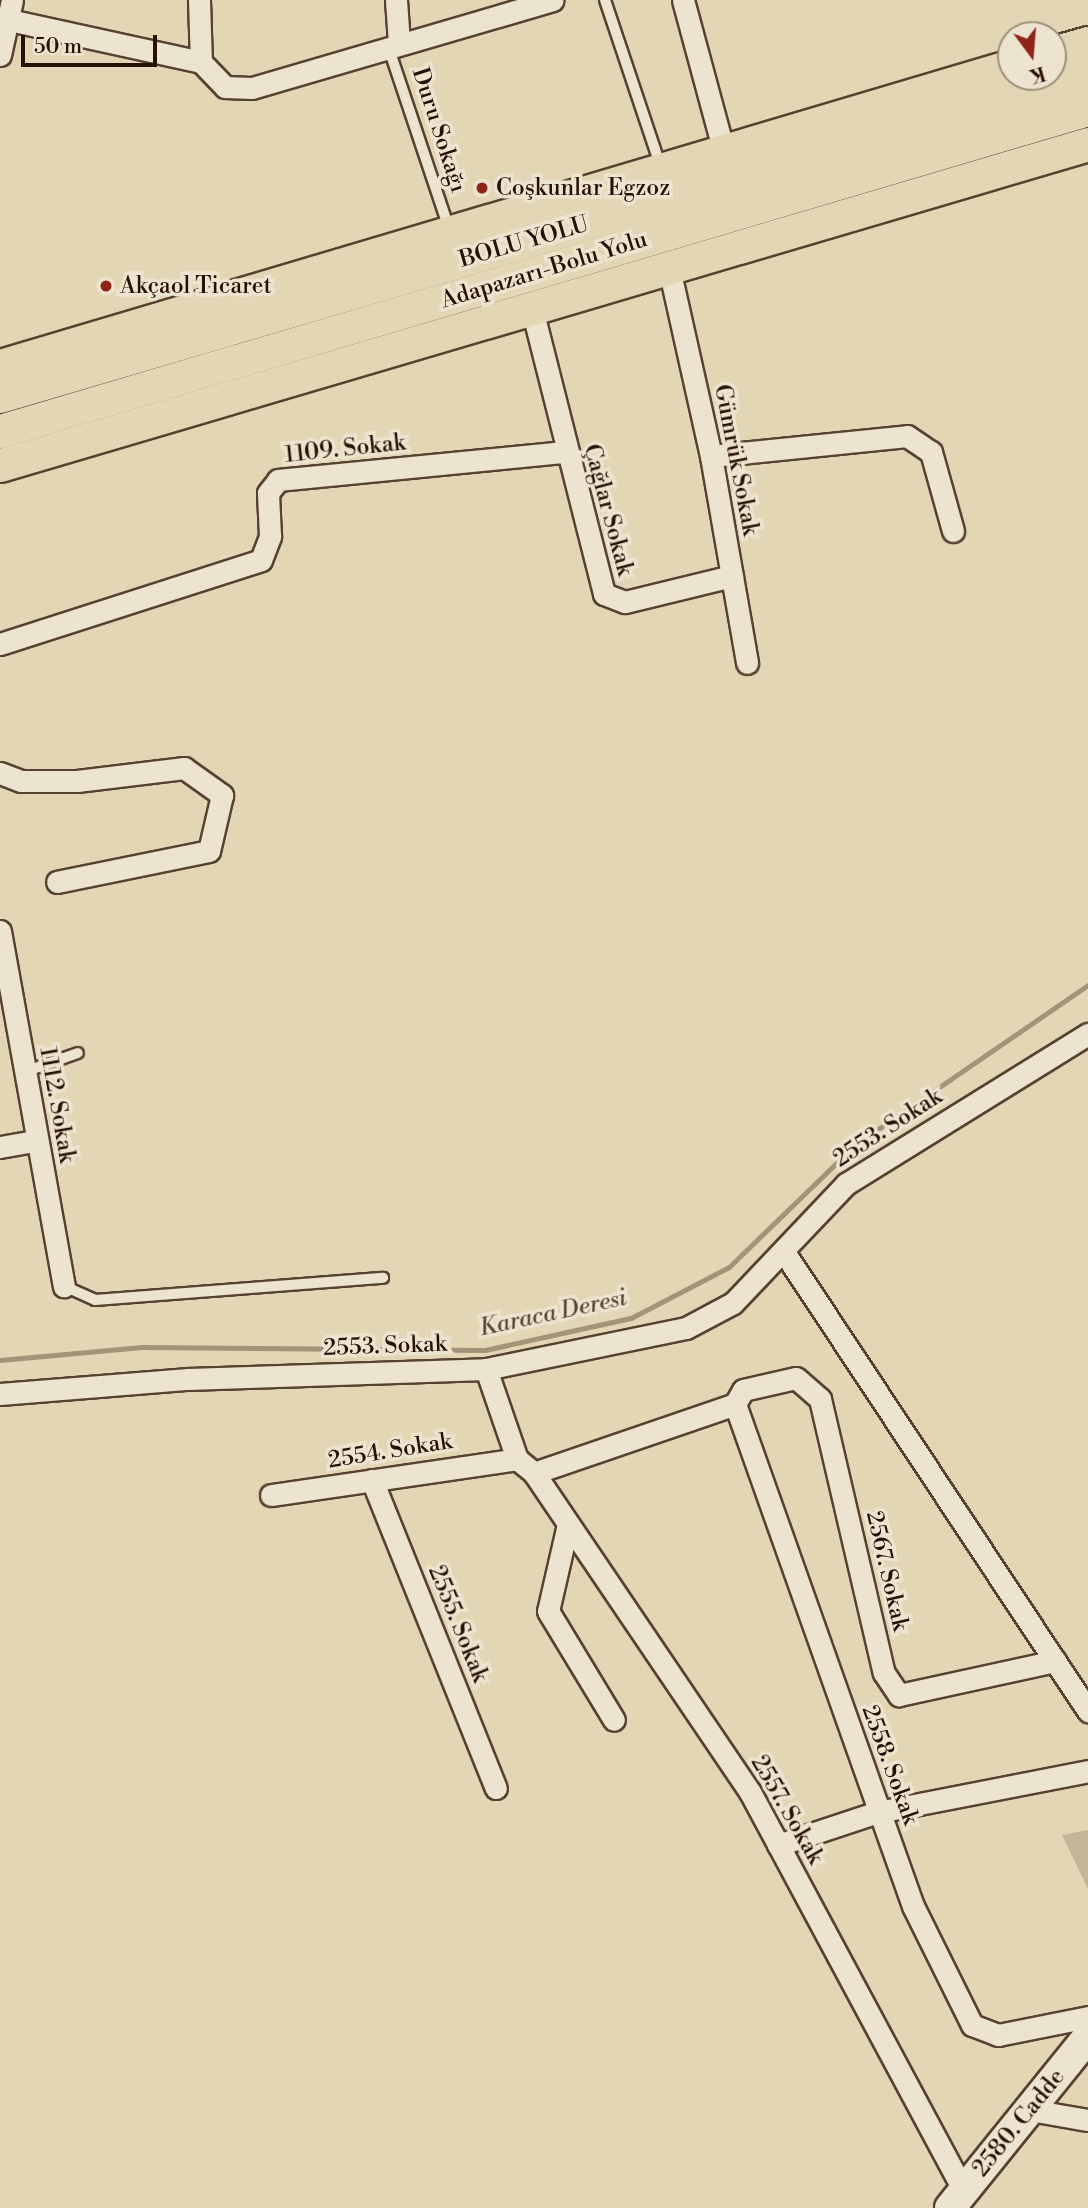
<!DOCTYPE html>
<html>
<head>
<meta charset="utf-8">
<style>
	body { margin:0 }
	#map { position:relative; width:1088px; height:2208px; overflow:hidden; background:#e3d6b5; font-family:"Libre Bodoni",serif }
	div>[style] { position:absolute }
	.green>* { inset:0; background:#c3b597 }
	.stream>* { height:5px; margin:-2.5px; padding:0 2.5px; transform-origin:2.5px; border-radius:2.5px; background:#a39378 }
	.roads { filter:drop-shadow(2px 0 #564230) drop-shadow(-2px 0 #564230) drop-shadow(0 2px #564230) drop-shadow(0 -2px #564230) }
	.service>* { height:10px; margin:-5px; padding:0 5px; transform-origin:5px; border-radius:5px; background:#ede4cf }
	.minor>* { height:21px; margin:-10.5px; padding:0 10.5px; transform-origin:10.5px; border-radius:10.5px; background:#ede4cf }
	.secondary>* { height:30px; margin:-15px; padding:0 15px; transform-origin:15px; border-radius:15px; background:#ede4cf }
	.trunk>* { height:33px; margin:-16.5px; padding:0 16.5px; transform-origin:16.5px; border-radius:16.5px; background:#e3d6b5 }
	.dots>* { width:19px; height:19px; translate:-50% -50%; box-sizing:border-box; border:4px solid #ede4cf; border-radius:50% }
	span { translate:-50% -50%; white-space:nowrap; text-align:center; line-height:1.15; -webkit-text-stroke:7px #ede4cf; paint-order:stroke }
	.street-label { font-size:23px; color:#271103 }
	.poi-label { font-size:23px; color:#271103 }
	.left { translate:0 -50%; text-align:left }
	.water-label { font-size:24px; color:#594532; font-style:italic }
	.north { position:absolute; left:997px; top:21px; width:70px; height:70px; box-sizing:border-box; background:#ede4cf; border:2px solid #9e907d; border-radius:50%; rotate:164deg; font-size:19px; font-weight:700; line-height:28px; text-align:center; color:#271103 }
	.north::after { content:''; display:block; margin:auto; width:24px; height:32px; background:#8f2418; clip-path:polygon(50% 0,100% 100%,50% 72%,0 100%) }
	.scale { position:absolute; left:21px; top:35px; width:136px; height:32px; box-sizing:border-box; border:4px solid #271103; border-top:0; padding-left:9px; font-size:21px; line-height:24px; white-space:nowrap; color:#271103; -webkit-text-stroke:5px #ede4cf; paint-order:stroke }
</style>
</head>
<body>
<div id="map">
	<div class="green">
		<i style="clip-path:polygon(1088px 1830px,1088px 1889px,1062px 1835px)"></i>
	</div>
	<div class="stream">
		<i style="left:0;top:1360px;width:145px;rotate:-5.2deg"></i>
		<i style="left:144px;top:1347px;width:341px;rotate:0.5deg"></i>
		<i style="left:485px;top:1350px;width:149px;rotate:-12.4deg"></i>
		<i style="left:631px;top:1318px;width:110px;rotate:-27.5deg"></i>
		<i style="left:729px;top:1267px;width:175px;rotate:-44.1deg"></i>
		<i style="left:855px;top:1145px;width:283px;rotate:-34.5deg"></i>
	</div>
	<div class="roads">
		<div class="service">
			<i style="left:605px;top:0;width:176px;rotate:71.5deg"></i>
			<i style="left:388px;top:46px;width:192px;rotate:71.5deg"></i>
			<i style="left:24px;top:1072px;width:57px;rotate:-19.4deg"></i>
			<i style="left:64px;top:1286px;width:34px;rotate:24deg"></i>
			<i style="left:95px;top:1300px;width:289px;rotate:-4.4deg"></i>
		</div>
		<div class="minor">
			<i style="left:199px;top:0;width:62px;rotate:88.2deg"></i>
			<i style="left:396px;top:0;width:43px;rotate:86deg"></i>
			<i style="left:683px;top:0;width:157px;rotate:74.9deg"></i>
			<i style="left:0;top:18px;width:206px;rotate:12.3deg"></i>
			<i style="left:0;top:55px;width:56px;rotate:-77.7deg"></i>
			<i style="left:201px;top:62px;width:35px;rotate:46deg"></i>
			<i style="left:225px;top:87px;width:27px;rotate:2deg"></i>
			<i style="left:252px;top:88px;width:313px;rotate:-16.3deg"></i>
			<i style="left:669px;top:268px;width:193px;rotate:77.4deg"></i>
			<i style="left:711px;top:456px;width:210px;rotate:80.1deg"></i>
			<i style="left:532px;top:309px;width:294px;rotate:75.8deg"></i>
			<i style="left:604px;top:594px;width:22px;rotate:21deg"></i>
			<i style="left:625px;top:602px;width:110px;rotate:-13.7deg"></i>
			<i style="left:711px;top:456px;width:197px;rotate:-5.8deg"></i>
			<i style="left:907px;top:436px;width:29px;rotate:34deg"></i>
			<i style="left:931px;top:452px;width:82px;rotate:74.4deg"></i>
			<i style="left:0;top:644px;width:274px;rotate:-17.8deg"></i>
			<i style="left:261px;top:560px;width:26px;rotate:-69deg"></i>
			<i style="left:270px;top:536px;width:43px;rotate:-92.7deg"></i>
			<i style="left:268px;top:493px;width:16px;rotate:-52deg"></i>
			<i style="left:278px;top:480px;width:288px;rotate:-5.6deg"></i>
			<i style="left:0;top:773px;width:22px;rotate:21deg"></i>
			<i style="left:21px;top:781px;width:56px"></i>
			<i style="left:77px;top:781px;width:108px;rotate:-6.9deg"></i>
			<i style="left:184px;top:768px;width:47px;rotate:35.4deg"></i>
			<i style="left:222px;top:795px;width:57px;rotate:103.1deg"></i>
			<i style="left:209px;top:851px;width:155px;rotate:168.5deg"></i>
			<i style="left:0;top:931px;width:361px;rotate:79.8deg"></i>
			<i style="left:0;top:1147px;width:36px;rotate:-10deg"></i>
			<i style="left:784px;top:1252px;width:551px;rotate:56.48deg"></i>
			<i style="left:486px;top:1369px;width:95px;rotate:71deg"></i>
			<i style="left:517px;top:1459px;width:22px;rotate:39deg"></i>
			<i style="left:534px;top:1473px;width:213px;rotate:-18.9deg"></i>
			<i style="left:0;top:1394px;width:189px;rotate:-4.6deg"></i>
			<i style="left:188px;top:1379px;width:298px;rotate:-1.9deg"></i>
			<i style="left:486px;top:1369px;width:204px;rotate:-11.6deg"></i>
			<i style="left:686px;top:1328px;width:53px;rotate:-28deg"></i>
			<i style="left:733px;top:1303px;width:164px;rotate:-46.5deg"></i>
			<i style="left:846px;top:1184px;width:285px;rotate:-31.8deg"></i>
			<i style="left:735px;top:1404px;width:533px;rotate:70.48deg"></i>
			<i style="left:913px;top:1906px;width:133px;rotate:63.6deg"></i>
			<i style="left:972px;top:2025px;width:28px;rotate:21deg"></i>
			<i style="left:998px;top:2035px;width:92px;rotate:-11.3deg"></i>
			<i style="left:735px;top:1404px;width:16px;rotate:-60deg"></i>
			<i style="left:743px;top:1390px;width:54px;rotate:-12.8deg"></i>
			<i style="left:796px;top:1378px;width:32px;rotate:41deg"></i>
			<i style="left:820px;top:1399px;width:281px;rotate:76.9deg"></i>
			<i style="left:884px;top:1673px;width:27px;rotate:56deg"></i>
			<i style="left:899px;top:1695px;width:160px;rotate:-12.3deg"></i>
			<i style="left:534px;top:1473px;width:385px;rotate:55.9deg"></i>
			<i style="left:750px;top:1792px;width:453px;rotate:61.8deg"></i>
			<i style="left:372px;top:1480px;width:332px;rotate:68.1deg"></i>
			<i style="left:271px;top:1495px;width:249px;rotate:-8.3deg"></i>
			<i style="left:568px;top:1524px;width:89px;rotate:102.9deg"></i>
			<i style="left:548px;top:1611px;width:127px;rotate:58.8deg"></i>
			<i style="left:778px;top:1845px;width:105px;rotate:-18.3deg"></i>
			<i style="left:878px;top:1812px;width:214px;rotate:-11deg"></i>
			<i style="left:1030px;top:2110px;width:59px;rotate:9.8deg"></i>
		</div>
		<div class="secondary">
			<i style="left:950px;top:2208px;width:220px;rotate:-51.1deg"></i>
		</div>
		<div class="trunk">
			<i style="left:1053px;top:53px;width:36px;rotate:-16deg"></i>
			<i style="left:0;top:366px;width:1055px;rotate:-16.53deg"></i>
			<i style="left:0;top:396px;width:1134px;rotate:-16.39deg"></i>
			<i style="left:0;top:431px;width:1135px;rotate:-16.49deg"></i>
			<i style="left:0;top:465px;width:1134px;rotate:-16.44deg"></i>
		</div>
	</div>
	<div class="dots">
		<i style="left:482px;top:188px;background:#8f2418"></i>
		<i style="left:106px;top:286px;background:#8f2418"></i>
	</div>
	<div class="street-label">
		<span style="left:439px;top:130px;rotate:72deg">Duru Sokağı</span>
		<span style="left:524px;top:242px;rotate:-16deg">BOLU YOLU</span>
		<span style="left:544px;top:270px;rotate:-17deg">Adapazarı-Bolu Yolu</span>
		<span style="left:345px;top:449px;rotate:-6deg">1109. Sokak</span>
		<span style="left:736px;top:460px;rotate:79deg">Gümrük Sokak</span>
		<span style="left:608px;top:510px;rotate:75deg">Çağlar Sokak</span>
		<span style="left:57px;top:1105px;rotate:80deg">1112. Sokak</span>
		<span style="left:888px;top:1128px;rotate:-33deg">2553. Sokak</span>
		<span style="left:385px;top:1346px;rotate:-2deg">2553. Sokak</span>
		<span style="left:390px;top:1451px;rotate:-9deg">2554. Sokak</span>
		<span style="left:887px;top:1571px;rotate:77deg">2567. Sokak</span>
		<span style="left:458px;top:1624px;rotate:68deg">2555. Sokak</span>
		<span style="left:890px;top:1765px;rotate:70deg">2558. Sokak</span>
		<span style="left:787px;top:1810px;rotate:60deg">2557. Sokak</span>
		<span style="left:1019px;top:2123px;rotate:-51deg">2580. Cadde</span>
	</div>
	<div class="poi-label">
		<span class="left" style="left:496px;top:188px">Coşkunlar Egzoz</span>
		<span class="left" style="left:120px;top:286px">Akçaol Ticaret</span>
	</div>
	<div class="water-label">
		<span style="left:553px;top:1314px;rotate:-12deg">Karaca Deresi</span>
	</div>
	<div class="north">K</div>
	<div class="scale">50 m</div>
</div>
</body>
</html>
